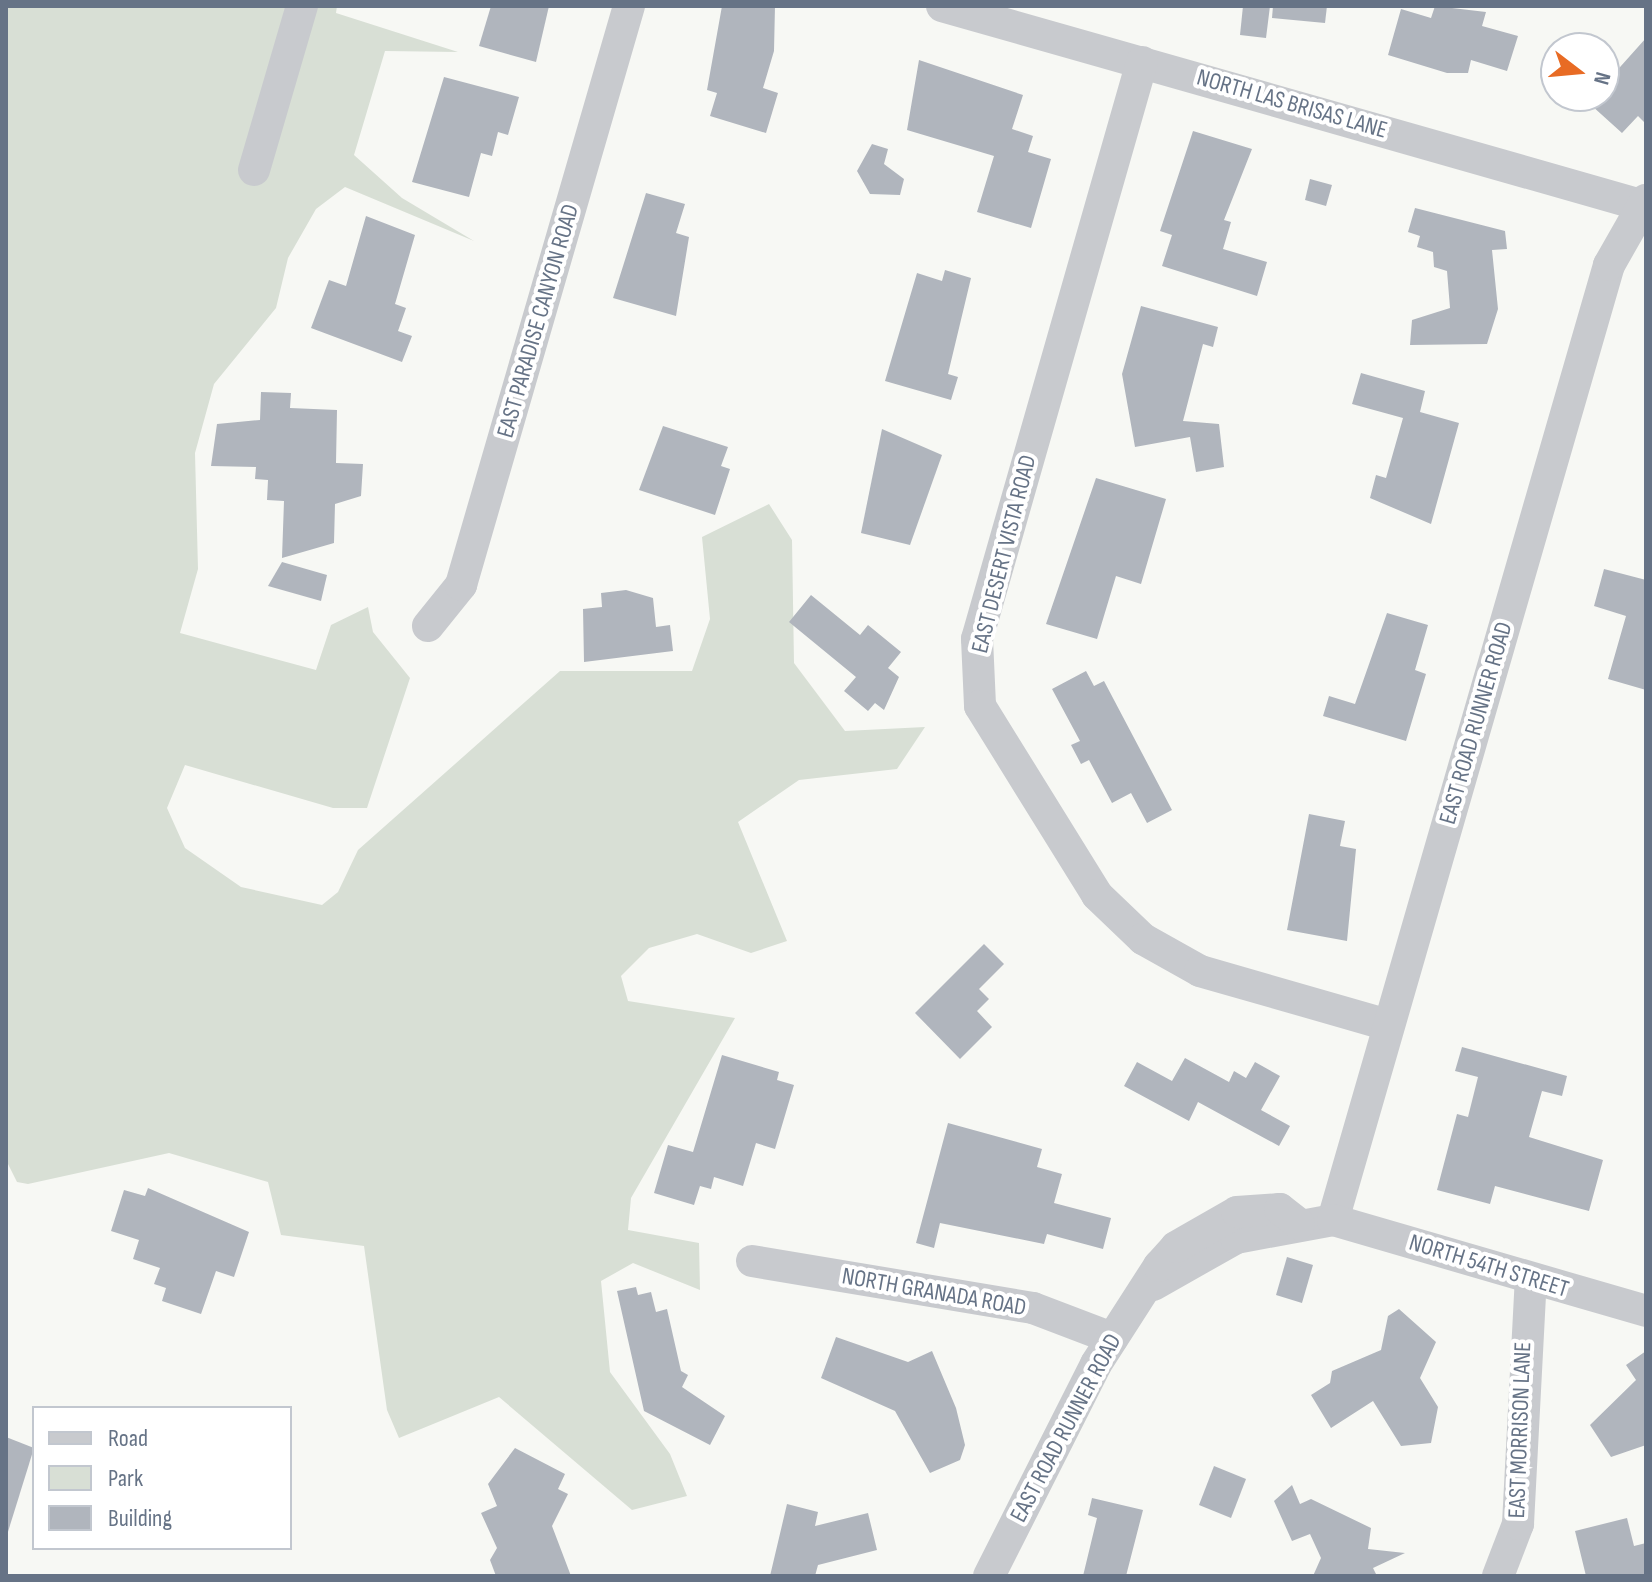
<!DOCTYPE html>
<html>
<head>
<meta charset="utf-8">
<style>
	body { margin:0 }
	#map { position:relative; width:1652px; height:1582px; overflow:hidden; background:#f7f8f4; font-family:"Sofia Sans Condensed",sans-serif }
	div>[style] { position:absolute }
	.green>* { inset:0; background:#d8dfd5 }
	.building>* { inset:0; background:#b0b5bd }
	.minor>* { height:32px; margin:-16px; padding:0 16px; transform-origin:16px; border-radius:16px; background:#c8cace }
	span { translate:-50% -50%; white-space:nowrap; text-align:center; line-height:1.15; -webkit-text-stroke:8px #fff; paint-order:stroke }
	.street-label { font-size:24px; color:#667386 }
	.frame { position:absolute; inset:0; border:8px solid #667386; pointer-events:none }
	.legend { position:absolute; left:32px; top:1406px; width:260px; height:144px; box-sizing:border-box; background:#fff; border:2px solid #c2c7cf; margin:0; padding:10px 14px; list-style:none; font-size:24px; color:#667386 }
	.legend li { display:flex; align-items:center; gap:16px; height:40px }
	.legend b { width:40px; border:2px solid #c2c7cf }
	.north { position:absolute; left:1540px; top:32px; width:80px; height:80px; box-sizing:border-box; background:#fff; border:2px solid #c2c7cf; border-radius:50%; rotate:106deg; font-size:22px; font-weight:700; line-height:32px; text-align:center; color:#667386 }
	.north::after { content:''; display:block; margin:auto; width:28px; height:36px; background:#e86b24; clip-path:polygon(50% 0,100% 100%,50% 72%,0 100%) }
</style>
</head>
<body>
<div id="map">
	<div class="green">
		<i style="clip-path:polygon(6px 6px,337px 6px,336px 13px,458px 52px,385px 51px,354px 155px,402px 198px,474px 241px,345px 187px,316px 209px,288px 258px,276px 308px,214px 384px,195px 453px,198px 569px,180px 633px,316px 670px,331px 625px,368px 607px,373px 632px,410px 678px,367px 808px,333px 808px,185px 765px,167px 808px,185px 848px,241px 887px,322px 905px,338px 892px,358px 850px,560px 671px,692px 671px,710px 619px,702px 537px,769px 504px,792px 540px,794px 663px,845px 731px,925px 727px,897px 769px,799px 780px,738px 822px,787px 941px,751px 953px,697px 934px,649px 948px,621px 976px,628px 1001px,735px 1018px,631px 1198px,628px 1230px,699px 1243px,700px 1290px,633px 1263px,601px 1281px,610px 1372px,670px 1454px,687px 1496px,632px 1510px,499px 1397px,399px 1438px,387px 1410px,364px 1246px,281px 1235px,268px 1182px,169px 1153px,28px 1184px,17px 1182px,6px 1160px)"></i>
	</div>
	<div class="building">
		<i style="clip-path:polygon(491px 6px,549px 6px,536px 62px,479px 46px)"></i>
		<i style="clip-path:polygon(722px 6px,775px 6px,774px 51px,763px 88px,778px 93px,766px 133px,710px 116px,717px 93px,707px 90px)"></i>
		<i style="clip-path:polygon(1243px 6px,1270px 6px,1266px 38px,1240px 35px)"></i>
		<i style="clip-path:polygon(1273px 6px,1327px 6px,1325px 23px,1272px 18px)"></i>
		<i style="clip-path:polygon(1435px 6px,1486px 12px,1482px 26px,1518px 36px,1507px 71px,1471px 60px,1468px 73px,1447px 73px,1388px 55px,1401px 9px,1431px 18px)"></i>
		<i style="clip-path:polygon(1646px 38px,1646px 124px,1638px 116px,1622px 133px,1581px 96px,1604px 96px,1604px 85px)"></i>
		<i style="clip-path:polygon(919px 60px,1023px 95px,1012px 129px,1033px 136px,1028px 152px,1051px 159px,1031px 228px,977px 212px,994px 156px,907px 130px)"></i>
		<i style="clip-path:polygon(444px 77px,519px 97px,508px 135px,498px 132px,492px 156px,481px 153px,469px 197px,412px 182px)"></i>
		<i style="clip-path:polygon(1193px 131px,1252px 149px,1224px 220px,1231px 222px,1223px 249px,1267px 262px,1257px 296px,1162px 266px,1172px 235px,1160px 231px)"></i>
		<i style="clip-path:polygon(872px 144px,888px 149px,884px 164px,904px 179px,900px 195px,870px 194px,857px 171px)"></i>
		<i style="clip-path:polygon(1310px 179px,1332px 185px,1326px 206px,1305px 200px)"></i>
		<i style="clip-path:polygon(646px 193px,685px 204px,676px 233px,689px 237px,676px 316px,613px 298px)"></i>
		<i style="clip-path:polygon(1415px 208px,1505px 231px,1507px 249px,1492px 250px,1498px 309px,1487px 344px,1410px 345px,1412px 320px,1450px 308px,1447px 271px,1434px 267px,1433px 252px,1417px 247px,1420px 236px,1408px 232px)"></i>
		<i style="clip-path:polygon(366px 216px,415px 235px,395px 304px,406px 308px,398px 331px,412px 336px,402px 362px,311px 328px,329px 280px,346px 286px)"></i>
		<i style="clip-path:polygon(945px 270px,971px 278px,948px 374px,958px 377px,951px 400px,885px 381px,917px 273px,942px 281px)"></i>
		<i style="clip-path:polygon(1141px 306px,1218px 327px,1213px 347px,1203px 344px,1183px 421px,1219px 424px,1224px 467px,1196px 472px,1190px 437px,1135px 447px,1122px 374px)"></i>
		<i style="clip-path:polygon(1361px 373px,1425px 391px,1420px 412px,1459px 423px,1431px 524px,1370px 498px,1376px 475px,1386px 478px,1403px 418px,1352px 404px)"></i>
		<i style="clip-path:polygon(261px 392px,291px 393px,290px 408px,337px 410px,336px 463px,363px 464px,361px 496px,335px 504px,334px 543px,282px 558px,284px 501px,267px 500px,268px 480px,255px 479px,256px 467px,211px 466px,217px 424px,260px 420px)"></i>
		<i style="clip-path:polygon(663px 426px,728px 447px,721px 466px,730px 469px,715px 515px,639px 490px)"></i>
		<i style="clip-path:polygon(882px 429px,942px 455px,910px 545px,861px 533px)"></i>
		<i style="clip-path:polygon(1096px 478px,1166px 499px,1141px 584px,1116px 576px,1097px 639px,1046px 624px)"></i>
		<i style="clip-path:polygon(282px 562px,327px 575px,321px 601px,268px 586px)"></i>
		<i style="clip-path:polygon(1604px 569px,1646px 580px,1646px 690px,1608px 679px,1626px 616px,1594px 606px)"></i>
		<i style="clip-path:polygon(626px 590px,653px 598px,656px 627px,670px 625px,673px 651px,584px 662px,583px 609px,602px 607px,601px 593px)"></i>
		<i style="clip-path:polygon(811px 595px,860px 635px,868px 625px,901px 652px,888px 668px,899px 677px,884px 710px,875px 703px,868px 711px,844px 691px,856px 677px,789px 622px)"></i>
		<i style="clip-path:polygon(1387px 613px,1428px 625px,1415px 670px,1426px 674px,1406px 741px,1323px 716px,1329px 696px,1355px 704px)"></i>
		<i style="clip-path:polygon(1086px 671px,1094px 686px,1104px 681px,1172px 810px,1147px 823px,1131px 793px,1112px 803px,1089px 760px,1081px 764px,1071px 745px,1080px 741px,1052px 689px)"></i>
		<i style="clip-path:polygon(1309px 814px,1345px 821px,1340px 846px,1356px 849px,1347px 941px,1287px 930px)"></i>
		<i style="clip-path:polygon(984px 944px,1004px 964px,979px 989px,989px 999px,977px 1011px,992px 1027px,960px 1059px,915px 1013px)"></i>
		<i style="clip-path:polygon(1462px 1047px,1567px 1076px,1562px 1096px,1542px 1091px,1529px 1137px,1603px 1160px,1589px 1211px,1495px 1186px,1490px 1204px,1437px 1190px,1457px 1114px,1468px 1117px,1478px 1077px,1455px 1071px)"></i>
		<i style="clip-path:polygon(722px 1055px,779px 1072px,777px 1080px,794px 1085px,775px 1149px,756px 1143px,743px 1186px,714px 1177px,711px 1189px,700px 1186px,694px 1205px,654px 1193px,668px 1145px,693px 1152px)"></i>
		<i style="clip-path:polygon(1185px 1058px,1229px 1082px,1234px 1071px,1246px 1078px,1255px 1062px,1280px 1076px,1261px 1110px,1290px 1126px,1279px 1146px,1198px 1102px,1189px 1121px,1124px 1086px,1137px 1062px,1172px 1081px)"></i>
		<i style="clip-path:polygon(948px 1123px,1042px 1149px,1037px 1167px,1062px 1174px,1054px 1203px,1111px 1218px,1103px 1249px,1047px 1234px,1044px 1244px,940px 1223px,934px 1248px,916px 1243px)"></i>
		<i style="clip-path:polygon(148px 1188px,249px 1232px,234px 1277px,216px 1271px,201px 1314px,162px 1301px,166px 1288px,154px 1284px,160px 1268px,133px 1259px,139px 1240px,111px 1231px,124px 1190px,145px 1196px)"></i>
		<i style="clip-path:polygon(1287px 1257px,1313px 1265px,1302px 1303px,1276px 1295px)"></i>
		<i style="clip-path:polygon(636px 1287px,638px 1295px,651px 1292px,656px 1312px,667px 1309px,681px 1371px,688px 1375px,682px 1387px,725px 1416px,710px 1445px,644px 1411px,617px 1291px)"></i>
		<i style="clip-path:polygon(1399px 1309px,1436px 1342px,1420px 1378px,1438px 1407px,1431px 1443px,1401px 1446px,1373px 1401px,1331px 1428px,1311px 1395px,1330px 1383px,1332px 1371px,1381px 1350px,1388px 1316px)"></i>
		<i style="clip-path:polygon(836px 1337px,908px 1362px,932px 1351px,956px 1408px,965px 1445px,960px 1460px,930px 1473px,895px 1411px,821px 1378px)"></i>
		<i style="clip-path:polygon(1646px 1351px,1646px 1445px,1611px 1457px,1590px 1425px,1636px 1380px,1626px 1365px)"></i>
		<i style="clip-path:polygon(6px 1437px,34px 1448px,7px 1535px,6px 1535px)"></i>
		<i style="clip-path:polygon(515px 1448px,565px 1474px,558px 1489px,568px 1494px,552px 1526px,571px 1576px,496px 1576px,490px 1560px,497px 1548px,481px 1513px,497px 1506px,488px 1484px)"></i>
		<i style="clip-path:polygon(1214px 1466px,1246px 1479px,1231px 1518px,1199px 1505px)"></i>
		<i style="clip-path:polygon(1292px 1485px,1300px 1504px,1311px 1499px,1371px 1528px,1368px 1549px,1405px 1553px,1373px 1568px,1377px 1576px,1313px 1576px,1321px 1558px,1310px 1534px,1292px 1541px,1274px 1501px)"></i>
		<i style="clip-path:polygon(1092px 1498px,1143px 1510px,1126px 1576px,1083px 1576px,1097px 1518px,1088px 1515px)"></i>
		<i style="clip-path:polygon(787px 1504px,818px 1512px,815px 1526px,868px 1513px,877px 1550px,818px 1565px,815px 1576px,770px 1576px)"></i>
		<i style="clip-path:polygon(1627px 1518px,1634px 1546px,1646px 1543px,1646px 1576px,1586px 1576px,1575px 1531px)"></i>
	</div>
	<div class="minor">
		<i style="left:942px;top:6px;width:727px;rotate:15.89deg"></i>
		<i style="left:1142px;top:62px;width:600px;rotate:105.96deg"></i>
		<i style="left:977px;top:639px;width:67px;rotate:87.4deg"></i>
		<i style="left:980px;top:706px;width:222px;rotate:58.2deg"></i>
		<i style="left:1097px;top:895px;width:64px;rotate:43.7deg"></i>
		<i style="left:1143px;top:939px;width:65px;rotate:29.3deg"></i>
		<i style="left:1200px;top:971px;width:196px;rotate:16deg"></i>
		<i style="left:254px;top:170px;width:171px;rotate:-73.7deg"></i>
		<i style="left:428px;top:626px;width:53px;rotate:-51.2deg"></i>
		<i style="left:461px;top:585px;width:603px;rotate:-73.82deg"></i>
		<i style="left:1333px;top:1220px;width:994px;rotate:-73.88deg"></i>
		<i style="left:1609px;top:265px;width:75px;rotate:-60.4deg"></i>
		<i style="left:752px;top:1261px;width:285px;rotate:9.5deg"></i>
		<i style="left:1033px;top:1308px;width:85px;rotate:20.8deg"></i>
		<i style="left:1153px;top:1285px;width:95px;rotate:-29.5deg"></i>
		<i style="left:1236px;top:1238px;width:99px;rotate:-10.5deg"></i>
		<i style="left:1333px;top:1220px;width:326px;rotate:16.2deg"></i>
		<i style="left:989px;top:1576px;width:237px;rotate:-63.2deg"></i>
		<i style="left:1096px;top:1364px;width:117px;rotate:-57.3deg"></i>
		<i style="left:1159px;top:1266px;width:25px;rotate:-48deg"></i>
		<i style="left:1176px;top:1247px;width:70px;rotate:-29.8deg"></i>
		<i style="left:1237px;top:1212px;width:43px;rotate:-4deg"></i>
		<i style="left:1280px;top:1209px;width:24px;rotate:38deg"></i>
		<i style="left:1498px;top:1576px;width:56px;rotate:-69deg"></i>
		<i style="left:1518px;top:1524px;width:244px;rotate:-87deg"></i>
	</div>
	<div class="street-label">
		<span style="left:1292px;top:104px;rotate:16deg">NORTH LAS BRISAS LANE</span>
		<span style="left:538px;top:321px;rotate:-74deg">EAST PARADISE CANYON ROAD</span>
		<span style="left:1004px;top:554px;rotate:-76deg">EAST DESERT VISTA ROAD</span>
		<span style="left:1476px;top:723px;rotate:-74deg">EAST ROAD RUNNER ROAD</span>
		<span style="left:1489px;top:1266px;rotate:17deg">NORTH 54TH STREET</span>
		<span style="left:934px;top:1292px;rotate:10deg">NORTH GRANADA ROAD</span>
		<span style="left:1066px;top:1428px;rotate:-62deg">EAST ROAD RUNNER ROAD</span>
		<span style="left:1520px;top:1430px;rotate:-88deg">EAST MORRISON LANE</span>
	</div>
	<div class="frame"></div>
	<ul class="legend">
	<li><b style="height:10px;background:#c8cace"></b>Road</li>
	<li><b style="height:22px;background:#d8dfd5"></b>Park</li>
	<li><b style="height:22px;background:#b0b5bd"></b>Building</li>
	</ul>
	<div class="north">N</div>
</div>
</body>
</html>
